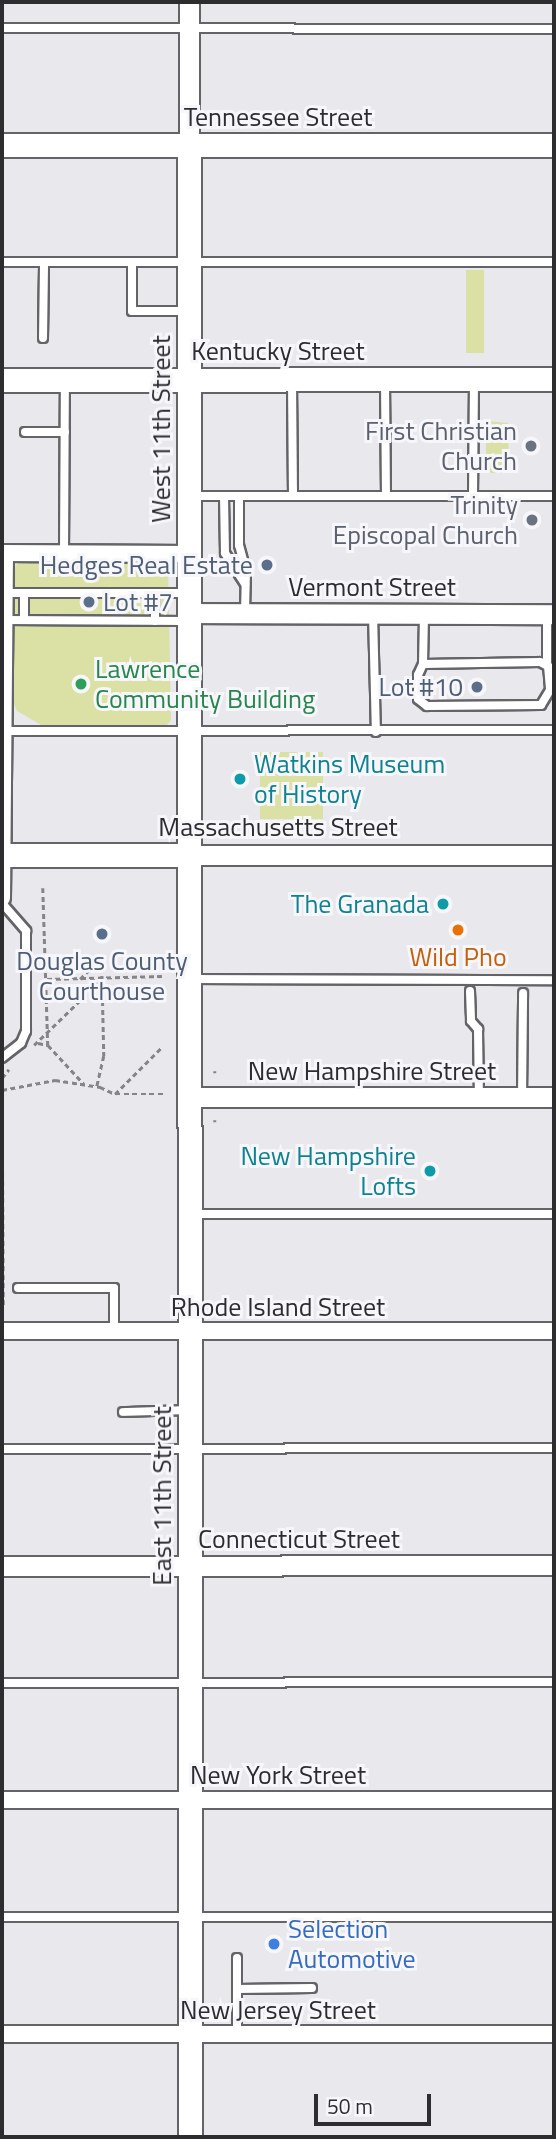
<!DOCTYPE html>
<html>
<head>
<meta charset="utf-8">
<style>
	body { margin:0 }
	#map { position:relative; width:556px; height:2139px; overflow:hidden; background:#e9e9ed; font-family:"Titillium Web",sans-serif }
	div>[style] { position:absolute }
	.green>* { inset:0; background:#dbe0a4 }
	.path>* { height:2.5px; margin-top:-1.25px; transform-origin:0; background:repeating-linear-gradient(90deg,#858588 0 5px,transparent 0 8.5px) }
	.roads { filter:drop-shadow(2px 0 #646468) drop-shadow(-2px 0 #646468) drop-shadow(0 2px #646468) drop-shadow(0 -2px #646468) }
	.service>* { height:8px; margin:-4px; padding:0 4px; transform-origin:4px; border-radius:4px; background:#fff }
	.minor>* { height:16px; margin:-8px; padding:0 8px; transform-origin:8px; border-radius:8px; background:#fff }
	.tertiary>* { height:19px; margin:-9.5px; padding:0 9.5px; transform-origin:9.5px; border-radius:9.5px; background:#fff }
	.secondary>* { height:23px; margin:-11.5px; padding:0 11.5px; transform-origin:11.5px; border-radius:11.5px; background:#fff }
	.dots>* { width:19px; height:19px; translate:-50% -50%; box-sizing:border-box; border:4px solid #f6f6fb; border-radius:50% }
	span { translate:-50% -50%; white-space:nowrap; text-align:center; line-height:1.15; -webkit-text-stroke:6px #f6f6fb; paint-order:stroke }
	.street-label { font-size:26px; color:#2d2d2f }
	.worship-label { font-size:26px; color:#5b616d }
	.right { translate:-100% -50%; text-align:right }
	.service-label { font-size:26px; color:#4e5e75 }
	.left { translate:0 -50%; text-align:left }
	.leisure-label { font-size:26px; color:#27864d }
	.culture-label { font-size:26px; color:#0d838f }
	.food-label { font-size:26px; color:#c56008 }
	.shop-label { font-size:26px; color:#366cbe }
	.frame { position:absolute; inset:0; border:4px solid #2d2d2f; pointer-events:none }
	.scale { position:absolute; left:314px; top:2094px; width:117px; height:32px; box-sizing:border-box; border:4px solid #2d2d2f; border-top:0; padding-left:9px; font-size:21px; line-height:24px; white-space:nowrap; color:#2d2d2f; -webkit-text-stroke:5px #f6f6fb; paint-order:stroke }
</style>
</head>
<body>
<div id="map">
	<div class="green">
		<i style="clip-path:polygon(466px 270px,484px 270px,484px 353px,466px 353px)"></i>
		<i style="clip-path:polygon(486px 421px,508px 423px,509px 468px,502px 468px,502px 473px,486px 473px)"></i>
		<i style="clip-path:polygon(20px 561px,168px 563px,171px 720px,167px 725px,43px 726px,17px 711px,11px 697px,11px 571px)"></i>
		<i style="clip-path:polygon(260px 752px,323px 752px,323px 819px,260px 819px)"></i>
	</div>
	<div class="path">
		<i style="left:43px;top:888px;width:157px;rotate:88.2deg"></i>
		<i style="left:47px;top:979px;width:115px;rotate:-1.5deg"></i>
		<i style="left:80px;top:979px;width:17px;rotate:-45deg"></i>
		<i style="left:92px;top:967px;width:10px"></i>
		<i style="left:102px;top:967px;width:89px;rotate:88.7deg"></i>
		<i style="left:104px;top:1056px;width:32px;rotate:103deg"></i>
		<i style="left:38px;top:1043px;width:10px;rotate:11deg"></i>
		<i style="left:48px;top:1045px;width:53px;rotate:47.3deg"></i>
		<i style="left:34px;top:1045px;width:95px;rotate:-44.1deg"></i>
		<i style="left:215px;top:1071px;width:2px;rotate:90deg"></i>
		<i style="left:2px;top:1090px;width:54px;rotate:-10.7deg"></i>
		<i style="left:55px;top:1080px;width:46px;rotate:8.8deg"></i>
		<i style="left:100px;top:1087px;width:17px;rotate:25deg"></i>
		<i style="left:115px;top:1094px;width:48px"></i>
		<i style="left:115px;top:1094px;width:66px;rotate:-45deg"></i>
		<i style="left:215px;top:1120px;width:2px;rotate:90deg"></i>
		<i style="left:3px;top:1305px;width:227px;rotate:-90.3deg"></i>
		<i style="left:2px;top:1078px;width:11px;rotate:-52deg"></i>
	</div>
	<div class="roads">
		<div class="service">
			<i style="left:2px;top:28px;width:552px;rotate:0.1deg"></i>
			<i style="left:2px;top:262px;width:552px"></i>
			<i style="left:132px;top:262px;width:49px;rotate:90deg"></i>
			<i style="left:132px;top:311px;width:54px"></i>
			<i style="left:43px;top:338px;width:76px;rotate:-89.2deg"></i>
			<i style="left:292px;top:382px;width:114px;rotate:89.5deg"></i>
			<i style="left:385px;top:382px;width:114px;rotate:89.5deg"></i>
			<i style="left:25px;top:432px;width:40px"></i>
			<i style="left:192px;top:496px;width:362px"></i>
			<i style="left:224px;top:496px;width:57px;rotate:89deg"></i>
			<i style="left:225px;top:553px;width:37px;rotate:57deg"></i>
			<i style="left:239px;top:496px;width:49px;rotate:90deg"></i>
			<i style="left:239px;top:545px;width:27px;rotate:75deg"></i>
			<i style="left:246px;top:571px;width:40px;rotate:91.4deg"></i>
			<i style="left:473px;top:496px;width:114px;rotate:-89.5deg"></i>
			<i style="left:64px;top:554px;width:171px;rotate:-89.7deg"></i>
			<i style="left:5px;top:593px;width:181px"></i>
			<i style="left:24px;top:593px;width:27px;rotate:90deg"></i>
			<i style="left:155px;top:593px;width:28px;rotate:90deg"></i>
			<i style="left:373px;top:613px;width:119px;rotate:88.6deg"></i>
			<i style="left:5px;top:620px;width:182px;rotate:0.3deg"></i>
			<i style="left:540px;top:662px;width:9px;rotate:27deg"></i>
			<i style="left:548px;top:666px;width:24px;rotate:85deg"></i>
			<i style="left:550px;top:690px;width:17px;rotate:121deg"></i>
			<i style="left:541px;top:705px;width:114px;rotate:179.5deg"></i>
			<i style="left:427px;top:706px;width:11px;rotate:-142deg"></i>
			<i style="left:418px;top:699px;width:24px;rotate:-90deg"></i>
			<i style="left:418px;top:675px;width:12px;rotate:-66deg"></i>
			<i style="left:423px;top:664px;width:117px;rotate:-1deg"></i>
			<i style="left:423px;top:664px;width:49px;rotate:-88.8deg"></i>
			<i style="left:547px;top:664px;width:49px;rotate:-90deg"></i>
			<i style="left:5px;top:731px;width:549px;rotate:-0.1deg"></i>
			<i style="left:2px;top:903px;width:37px;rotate:49deg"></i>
			<i style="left:26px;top:931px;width:100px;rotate:90deg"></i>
			<i style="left:26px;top:1031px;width:13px;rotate:113deg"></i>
			<i style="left:21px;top:1043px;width:24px;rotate:142deg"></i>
			<i style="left:192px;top:979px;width:362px;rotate:0.2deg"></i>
			<i style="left:470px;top:991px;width:30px;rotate:88deg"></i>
			<i style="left:471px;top:1021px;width:11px;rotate:49deg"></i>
			<i style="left:478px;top:1029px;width:68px;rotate:89.2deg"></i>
			<i style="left:522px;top:1097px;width:104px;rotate:-89.4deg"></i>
			<i style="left:193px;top:1214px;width:361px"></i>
			<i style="left:18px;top:1288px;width:96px"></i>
			<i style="left:114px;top:1288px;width:43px;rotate:90deg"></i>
			<i style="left:123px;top:1412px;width:63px;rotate:-1.8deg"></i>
			<i style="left:2px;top:1449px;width:552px;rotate:-0.1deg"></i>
			<i style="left:2px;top:1683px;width:552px;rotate:-0.1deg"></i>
			<i style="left:2px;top:1917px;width:552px"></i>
			<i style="left:237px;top:1989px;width:75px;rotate:-0.8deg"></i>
			<i style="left:237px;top:2034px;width:76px;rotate:-90deg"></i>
		</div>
		<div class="minor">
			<i style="left:2px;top:553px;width:187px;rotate:0.3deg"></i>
			<i style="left:2px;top:898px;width:345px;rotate:-89.5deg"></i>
			<i style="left:2px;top:1331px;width:552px"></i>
			<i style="left:2px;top:1800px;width:552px"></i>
			<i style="left:2px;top:2034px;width:552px"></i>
		</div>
		<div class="tertiary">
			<i style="left:189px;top:2px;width:143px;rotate:90deg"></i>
			<i style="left:189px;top:613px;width:365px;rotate:0.2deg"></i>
			<i style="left:189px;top:855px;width:365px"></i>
			<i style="left:189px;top:1097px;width:365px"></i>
			<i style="left:2px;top:1566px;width:552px;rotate:-0.1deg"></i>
		</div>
		<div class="secondary">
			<i style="left:2px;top:145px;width:552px"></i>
			<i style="left:189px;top:145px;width:1992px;rotate:89.97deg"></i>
			<i style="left:2px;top:380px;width:552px;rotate:-0.1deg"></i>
			<i style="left:2px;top:855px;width:187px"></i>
		</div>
	</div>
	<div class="dots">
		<i style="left:531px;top:446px;background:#6b7280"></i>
		<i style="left:532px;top:520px;background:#6b7280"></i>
		<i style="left:267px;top:565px;background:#5c6f8a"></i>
		<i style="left:89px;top:602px;background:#5c6f8a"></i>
		<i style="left:81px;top:684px;background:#2e9e5b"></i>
		<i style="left:477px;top:687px;background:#5c6f8a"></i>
		<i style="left:240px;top:779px;background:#0f9aa8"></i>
		<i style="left:443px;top:904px;background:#0f9aa8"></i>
		<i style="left:458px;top:930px;background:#e8710a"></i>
		<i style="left:102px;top:934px;background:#5c6f8a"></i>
		<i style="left:430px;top:1171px;background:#0f9aa8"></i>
		<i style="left:274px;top:1944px;background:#3f7fe0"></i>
	</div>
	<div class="street-label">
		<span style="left:278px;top:117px">Tennessee Street</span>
		<span style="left:278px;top:351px">Kentucky Street</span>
		<span style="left:161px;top:429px;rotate:-90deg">West 11th Street</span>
		<span style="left:372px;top:587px">Vermont Street</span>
		<span style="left:278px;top:827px">Massachusetts Street</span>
		<span style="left:372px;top:1071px">New Hampshire Street</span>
		<span style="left:278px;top:1307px">Rhode Island Street</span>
		<span style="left:162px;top:1496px;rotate:-90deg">East 11th Street</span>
		<span style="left:299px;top:1539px">Connecticut Street</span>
		<span style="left:278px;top:1775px">New York Street</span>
		<span style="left:278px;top:2010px">New Jersey Street</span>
	</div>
	<div class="worship-label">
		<span class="right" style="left:517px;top:446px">First Christian<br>Church</span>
		<span class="right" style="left:518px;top:520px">Trinity<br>Episcopal Church</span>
	</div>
	<div class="service-label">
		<span class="right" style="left:253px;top:565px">Hedges Real Estate</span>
		<span class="left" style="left:103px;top:602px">Lot #7</span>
		<span class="right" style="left:463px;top:687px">Lot #10</span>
		<span style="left:102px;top:976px">Douglas County<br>Courthouse</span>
	</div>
	<div class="leisure-label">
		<span class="left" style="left:95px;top:684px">Lawrence<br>Community Building</span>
	</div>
	<div class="culture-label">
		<span class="left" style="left:254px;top:779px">Watkins Museum<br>of History</span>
		<span class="right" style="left:429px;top:904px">The Granada</span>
		<span class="right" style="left:416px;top:1171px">New Hampshire<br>Lofts</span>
	</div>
	<div class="food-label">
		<span style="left:458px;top:957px">Wild Pho</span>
	</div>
	<div class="shop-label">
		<span class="left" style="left:288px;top:1944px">Selection<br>Automotive</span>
	</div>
	<div class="frame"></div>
	<div class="scale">50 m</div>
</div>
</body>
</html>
